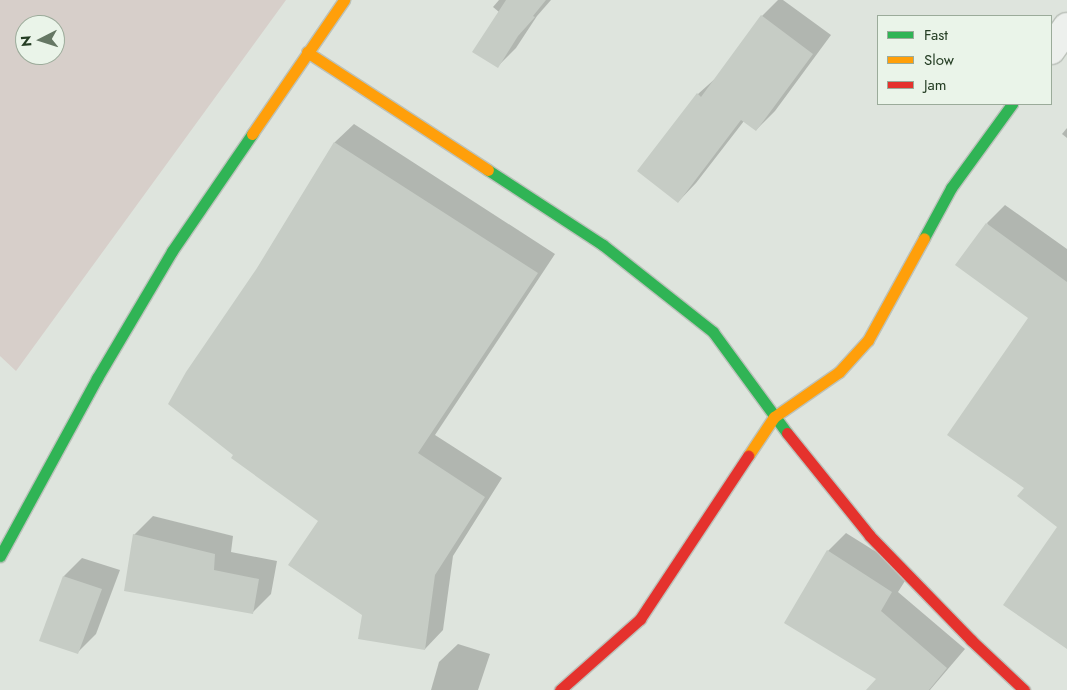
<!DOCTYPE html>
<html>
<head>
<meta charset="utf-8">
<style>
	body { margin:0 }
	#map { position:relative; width:1067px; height:690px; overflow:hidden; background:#dee4dd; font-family:Jost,sans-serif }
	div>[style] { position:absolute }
	.green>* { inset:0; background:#d7cfca }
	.shadow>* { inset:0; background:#0003 }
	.building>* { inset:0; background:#c6ccc5 }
	.roads { filter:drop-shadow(1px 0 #bcc2bb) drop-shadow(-1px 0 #bcc2bb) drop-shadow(0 1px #bcc2bb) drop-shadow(0 -1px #bcc2bb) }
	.street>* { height:28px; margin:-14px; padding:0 14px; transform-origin:14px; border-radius:14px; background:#edf0ed }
	.fast>* { height:11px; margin:-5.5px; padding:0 5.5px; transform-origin:5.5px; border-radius:5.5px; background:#30b455 }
	.slow>* { height:11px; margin:-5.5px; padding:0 5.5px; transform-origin:5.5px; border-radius:5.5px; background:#ff9f0a }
	.jam>* { height:11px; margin:-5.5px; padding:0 5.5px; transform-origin:5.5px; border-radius:5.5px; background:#e5322d }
	span { translate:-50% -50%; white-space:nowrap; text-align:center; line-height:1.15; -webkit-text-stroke:4px #eaf4e9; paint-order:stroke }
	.legend { position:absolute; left:877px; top:15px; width:175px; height:90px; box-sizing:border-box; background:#eaf4e9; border:1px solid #9bab9a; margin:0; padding:6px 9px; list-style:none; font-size:15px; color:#243d23 }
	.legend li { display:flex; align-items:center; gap:10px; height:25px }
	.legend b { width:25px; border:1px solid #9bab9a }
	.north { position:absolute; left:15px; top:15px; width:50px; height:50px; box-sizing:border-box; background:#eaf4e9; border:1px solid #9bab9a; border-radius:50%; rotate:265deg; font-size:14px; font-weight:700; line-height:20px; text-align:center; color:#243d23 }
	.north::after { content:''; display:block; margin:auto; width:18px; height:22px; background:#657764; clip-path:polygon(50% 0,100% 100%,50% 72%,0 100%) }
</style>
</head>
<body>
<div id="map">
	<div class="green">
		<i style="clip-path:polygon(evenodd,0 0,286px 0,16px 371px,0 356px,0 0,25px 25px,55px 25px,55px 55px,25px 55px,25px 25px)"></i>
	</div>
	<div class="shadow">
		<i style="clip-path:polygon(499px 0,551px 0,537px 16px,516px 48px,497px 67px,499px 12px,493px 7px)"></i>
		<i style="clip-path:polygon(778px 0,783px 0,831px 35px,775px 111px,756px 130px,744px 121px,696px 183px,678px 202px,698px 94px,717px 77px,762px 16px)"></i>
		<i style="clip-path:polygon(354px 124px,555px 254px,435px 435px,502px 478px,453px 556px,443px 630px,425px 649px,319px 521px,258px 268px,335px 142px)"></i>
		<i style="clip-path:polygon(1067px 128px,1067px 138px,1062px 134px)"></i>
		<i style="clip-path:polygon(1005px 205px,1067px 249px,1067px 647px,1059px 526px,1025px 488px,1029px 317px,987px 223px)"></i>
		<i style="clip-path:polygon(153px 516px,233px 536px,231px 552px,277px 561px,271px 594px,252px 613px,134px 535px)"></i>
		<i style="clip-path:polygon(846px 533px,910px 573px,898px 592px,965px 649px,930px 690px,868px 690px,878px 678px,828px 551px)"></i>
		<i style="clip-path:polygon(82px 558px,120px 570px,96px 634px,78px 652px,64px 576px)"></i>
		<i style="clip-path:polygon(458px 644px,490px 654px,478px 690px,431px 690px,439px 662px)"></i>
	</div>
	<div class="building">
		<i style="clip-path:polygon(506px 0,546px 0,533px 16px,535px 17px,518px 36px,498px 68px,472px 52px)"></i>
		<i style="clip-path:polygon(761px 15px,813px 54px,756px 131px,741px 120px,678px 203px,637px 171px,697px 93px,701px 97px)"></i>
		<i style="clip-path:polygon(334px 142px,538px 273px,418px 453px,485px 497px,435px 575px,425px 650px,358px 639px,362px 615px,288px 565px,318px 521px,231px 458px,233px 455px,168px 404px,186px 372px,257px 268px)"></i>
		<i style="clip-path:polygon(986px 223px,1067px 282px,1067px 649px,1003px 605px,1057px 527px,1017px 496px,1024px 488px,947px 435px,1028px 318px,955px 265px)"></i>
		<i style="clip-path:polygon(133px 534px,215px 554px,214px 570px,259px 579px,253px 614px,124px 591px)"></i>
		<i style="clip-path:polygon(827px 550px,892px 592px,881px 611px,947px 668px,929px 690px,866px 690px,876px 679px,784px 623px)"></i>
		<i style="clip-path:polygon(63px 576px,102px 589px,78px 654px,39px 641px)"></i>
	</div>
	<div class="roads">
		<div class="street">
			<i style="left:1051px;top:50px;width:28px;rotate:-55deg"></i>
		</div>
		<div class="fast">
			<i style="left:488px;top:170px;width:137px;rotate:33.1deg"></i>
			<i style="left:603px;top:245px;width:140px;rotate:38.3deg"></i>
			<i style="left:713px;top:332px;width:125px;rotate:53.8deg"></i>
			<i style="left:924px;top:238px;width:57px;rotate:-61.6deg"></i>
			<i style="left:951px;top:188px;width:104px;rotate:-54deg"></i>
			<i style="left:0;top:556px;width:203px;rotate:-61.4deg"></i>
			<i style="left:97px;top:378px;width:147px;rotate:-59.4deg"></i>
			<i style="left:172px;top:251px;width:142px;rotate:-55.6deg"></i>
		</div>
		<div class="slow">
			<i style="left:307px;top:52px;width:216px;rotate:33.1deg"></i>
			<i style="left:252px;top:134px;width:163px;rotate:-55.5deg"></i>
			<i style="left:748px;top:456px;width:47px;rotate:-56.3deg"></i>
			<i style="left:774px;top:417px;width:79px;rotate:-34.7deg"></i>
			<i style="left:839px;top:372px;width:43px;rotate:-47.8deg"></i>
			<i style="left:868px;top:340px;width:116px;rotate:-61.2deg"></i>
		</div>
		<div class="jam">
			<i style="left:787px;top:433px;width:132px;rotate:51.1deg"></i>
			<i style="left:870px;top:536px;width:145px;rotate:45.8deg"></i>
			<i style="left:971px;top:640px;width:73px;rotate:43.3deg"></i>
			<i style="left:560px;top:690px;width:107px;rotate:-41.6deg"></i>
			<i style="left:640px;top:619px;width:196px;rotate:-56.5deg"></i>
		</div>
	</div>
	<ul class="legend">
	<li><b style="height:6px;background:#30b455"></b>Fast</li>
	<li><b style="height:6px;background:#ff9f0a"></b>Slow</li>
	<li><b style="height:6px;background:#e5322d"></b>Jam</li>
	</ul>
	<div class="north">N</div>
</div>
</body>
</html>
